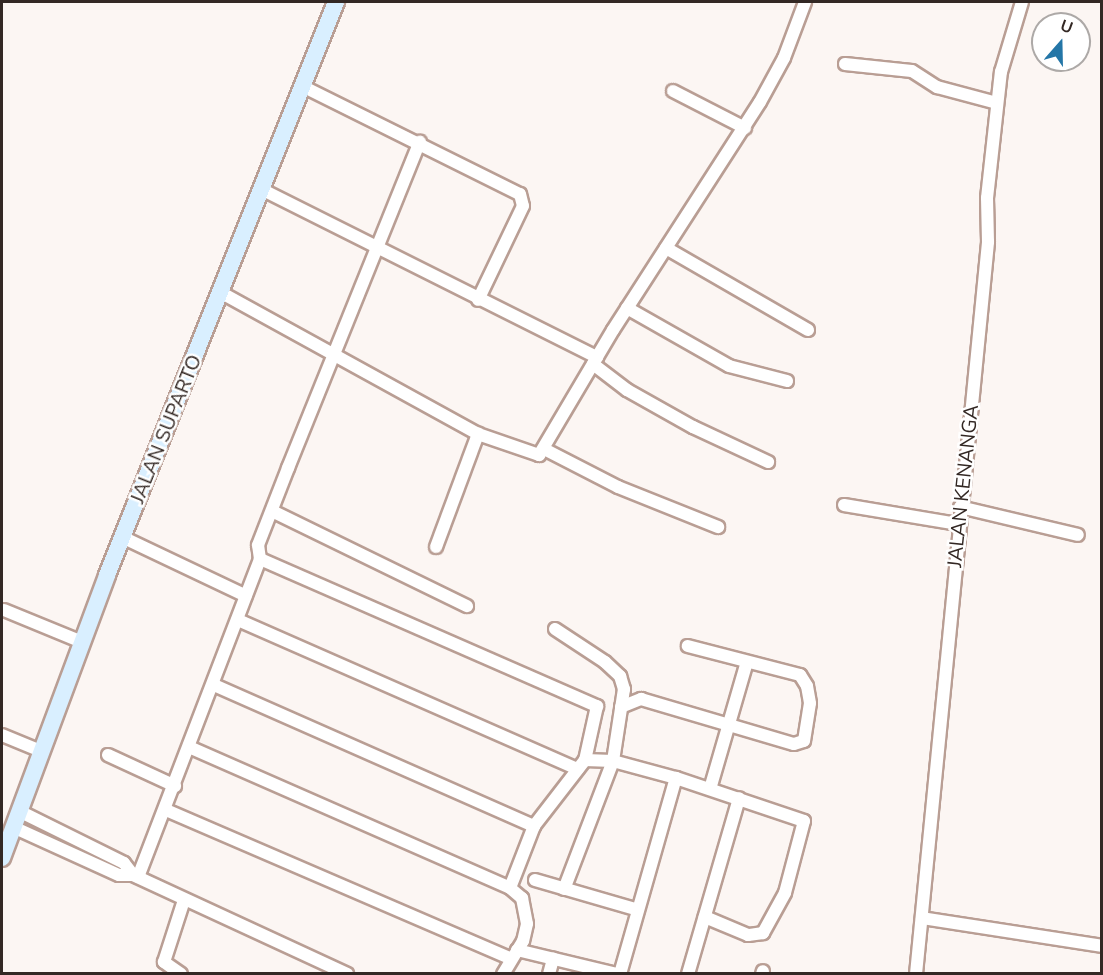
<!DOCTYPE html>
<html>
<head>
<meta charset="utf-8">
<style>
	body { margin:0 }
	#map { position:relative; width:1103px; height:975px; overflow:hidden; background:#fcf6f3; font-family:"Nunito Sans",sans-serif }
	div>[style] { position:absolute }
	.roads { filter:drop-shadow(2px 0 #b99e94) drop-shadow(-2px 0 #b99e94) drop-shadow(0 2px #b99e94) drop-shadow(0 -2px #b99e94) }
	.street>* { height:12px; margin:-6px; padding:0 6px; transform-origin:6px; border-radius:6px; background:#fff }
	.secondary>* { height:16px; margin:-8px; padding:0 8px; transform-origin:8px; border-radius:8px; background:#d9efff }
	span { translate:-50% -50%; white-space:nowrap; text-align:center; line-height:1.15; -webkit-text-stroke:5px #fff; paint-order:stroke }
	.street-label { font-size:20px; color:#332824 }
	.frame { position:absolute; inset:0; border:3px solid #332824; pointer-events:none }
	.north { position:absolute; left:1031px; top:12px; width:60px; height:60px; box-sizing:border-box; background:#fff; border:2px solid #ada9a7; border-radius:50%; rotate:20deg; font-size:16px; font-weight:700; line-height:24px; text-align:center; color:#332824 }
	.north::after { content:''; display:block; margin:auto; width:21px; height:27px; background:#2476a7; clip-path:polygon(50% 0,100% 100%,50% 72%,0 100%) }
</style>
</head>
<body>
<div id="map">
	<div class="roads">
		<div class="street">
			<i style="left:845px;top:64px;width:67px;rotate:6deg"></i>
			<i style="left:912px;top:71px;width:30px;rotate:33deg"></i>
			<i style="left:937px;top:87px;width:62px;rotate:14.9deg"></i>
			<i style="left:302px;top:86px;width:243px;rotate:26.4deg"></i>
			<i style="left:520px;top:194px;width:12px;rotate:76deg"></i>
			<i style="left:523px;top:206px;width:104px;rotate:115.6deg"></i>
			<i style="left:673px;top:91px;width:81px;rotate:27.2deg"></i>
			<i style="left:261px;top:189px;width:376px;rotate:26.6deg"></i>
			<i style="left:666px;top:248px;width:164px;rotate:30deg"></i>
			<i style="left:220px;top:292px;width:294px;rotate:28.8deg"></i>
			<i style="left:478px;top:434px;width:65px;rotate:19deg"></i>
			<i style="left:539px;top:455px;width:145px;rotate:-59.4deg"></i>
			<i style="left:613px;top:330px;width:271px;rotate:-57.2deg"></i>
			<i style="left:760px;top:102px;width:50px;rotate:-61.4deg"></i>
			<i style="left:784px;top:58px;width:60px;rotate:-69.4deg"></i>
			<i style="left:627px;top:308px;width:117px;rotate:29.6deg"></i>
			<i style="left:729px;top:366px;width:60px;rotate:14.5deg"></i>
			<i style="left:593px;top:364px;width:43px;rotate:37.4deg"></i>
			<i style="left:627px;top:390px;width:76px;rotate:29.3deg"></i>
			<i style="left:693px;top:427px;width:83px;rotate:25deg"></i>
			<i style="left:546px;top:450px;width:81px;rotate:27.2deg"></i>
			<i style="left:618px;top:487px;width:108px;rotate:21.8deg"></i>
			<i style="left:844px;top:505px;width:116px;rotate:9.5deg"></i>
			<i style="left:960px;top:507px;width:121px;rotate:13.3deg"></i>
			<i style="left:272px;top:511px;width:217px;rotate:26deg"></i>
			<i style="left:122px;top:537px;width:137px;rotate:25.4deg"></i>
			<i style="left:436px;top:547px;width:121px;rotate:-69.6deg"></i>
			<i style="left:260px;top:559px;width:14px;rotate:-98deg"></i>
			<i style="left:258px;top:545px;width:83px;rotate:-68.7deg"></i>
			<i style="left:288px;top:468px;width:352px;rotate:-68deg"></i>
			<i style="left:4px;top:610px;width:84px;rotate:22.3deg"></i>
			<i style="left:238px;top:620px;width:371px;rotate:23.7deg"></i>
			<i style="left:555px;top:629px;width:60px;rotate:33.4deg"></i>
			<i style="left:605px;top:662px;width:21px;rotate:43deg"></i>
			<i style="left:620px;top:676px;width:14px;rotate:73deg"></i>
			<i style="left:624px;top:689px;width:73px;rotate:98.7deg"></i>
			<i style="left:613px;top:761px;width:137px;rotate:110.9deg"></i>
			<i style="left:214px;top:685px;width:350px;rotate:23.8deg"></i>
			<i style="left:621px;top:707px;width:22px;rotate:-22deg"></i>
			<i style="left:641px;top:699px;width:159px;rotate:16.4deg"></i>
			<i style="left:794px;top:744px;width:10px;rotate:-17deg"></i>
			<i style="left:804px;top:741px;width:38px;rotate:-81deg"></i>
			<i style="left:810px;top:703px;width:17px;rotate:-100deg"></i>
			<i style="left:807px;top:686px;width:13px;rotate:-122deg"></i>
			<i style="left:800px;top:675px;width:116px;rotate:-165.5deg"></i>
			<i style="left:2px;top:735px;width:42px;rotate:22.3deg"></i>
			<i style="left:189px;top:747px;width:351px;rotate:23.7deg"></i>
			<i style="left:108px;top:755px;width:74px;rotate:24.8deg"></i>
			<i style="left:585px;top:760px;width:28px;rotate:2deg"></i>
			<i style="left:613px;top:761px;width:65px;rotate:15.1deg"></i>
			<i style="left:676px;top:778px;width:135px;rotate:18.6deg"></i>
			<i style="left:804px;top:821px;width:74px;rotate:104.8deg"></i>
			<i style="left:785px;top:893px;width:46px;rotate:118.8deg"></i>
			<i style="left:763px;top:933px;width:15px;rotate:172deg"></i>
			<i style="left:748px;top:935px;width:47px;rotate:-157.3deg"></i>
			<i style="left:710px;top:789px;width:132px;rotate:-73.8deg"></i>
			<i style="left:166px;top:810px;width:374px;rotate:23.3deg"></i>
			<i style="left:19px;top:811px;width:117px;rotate:26.3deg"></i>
			<i style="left:124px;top:863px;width:15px;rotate:53deg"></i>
			<i style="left:133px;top:875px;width:236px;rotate:24.8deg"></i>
			<i style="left:13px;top:827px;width:116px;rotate:24.4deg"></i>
			<i style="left:119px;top:875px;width:14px"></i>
			<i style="left:138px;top:877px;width:341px;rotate:-69deg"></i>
			<i style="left:260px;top:559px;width:368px;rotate:23.6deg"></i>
			<i style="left:597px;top:706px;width:55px;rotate:102.5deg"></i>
			<i style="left:585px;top:760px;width:83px;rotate:127.7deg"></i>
			<i style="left:534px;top:826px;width:66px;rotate:111.2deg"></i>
			<i style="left:510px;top:888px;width:16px;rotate:40deg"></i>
			<i style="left:522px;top:898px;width:26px;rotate:79deg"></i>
			<i style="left:527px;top:924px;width:17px;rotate:103deg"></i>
			<i style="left:523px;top:941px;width:39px;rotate:121deg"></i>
			<i style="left:535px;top:880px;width:107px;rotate:16.2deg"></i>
			<i style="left:922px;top:918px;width:182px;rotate:8.8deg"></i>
			<i style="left:517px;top:950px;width:103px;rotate:13.5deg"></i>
			<i style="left:181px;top:974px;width:21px;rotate:-145deg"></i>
			<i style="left:164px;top:962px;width:65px;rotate:-72.1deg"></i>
			<i style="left:549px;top:974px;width:16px;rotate:-75deg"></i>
			<i style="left:620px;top:974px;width:204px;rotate:-74.1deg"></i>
			<i style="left:688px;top:974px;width:183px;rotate:-73.8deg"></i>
			<i style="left:762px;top:974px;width:3px;rotate:-72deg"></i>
			<i style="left:916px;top:974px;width:736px;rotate:-84.38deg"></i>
			<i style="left:988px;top:242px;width:44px;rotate:-91.3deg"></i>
			<i style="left:987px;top:198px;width:127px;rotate:-83.7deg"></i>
			<i style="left:1001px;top:72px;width:73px;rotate:-73.3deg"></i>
		</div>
		<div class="secondary">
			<i style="left:2px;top:858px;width:302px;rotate:-69.6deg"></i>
			<i style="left:107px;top:575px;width:617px;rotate:-68.22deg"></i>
		</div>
	</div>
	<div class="street-label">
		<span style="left:166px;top:429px;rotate:-68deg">JALAN SUPARTO</span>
		<span style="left:963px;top:486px;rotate:-84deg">JALAN KENANGA</span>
	</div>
	<div class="frame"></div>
	<div class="north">U</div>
</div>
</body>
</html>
